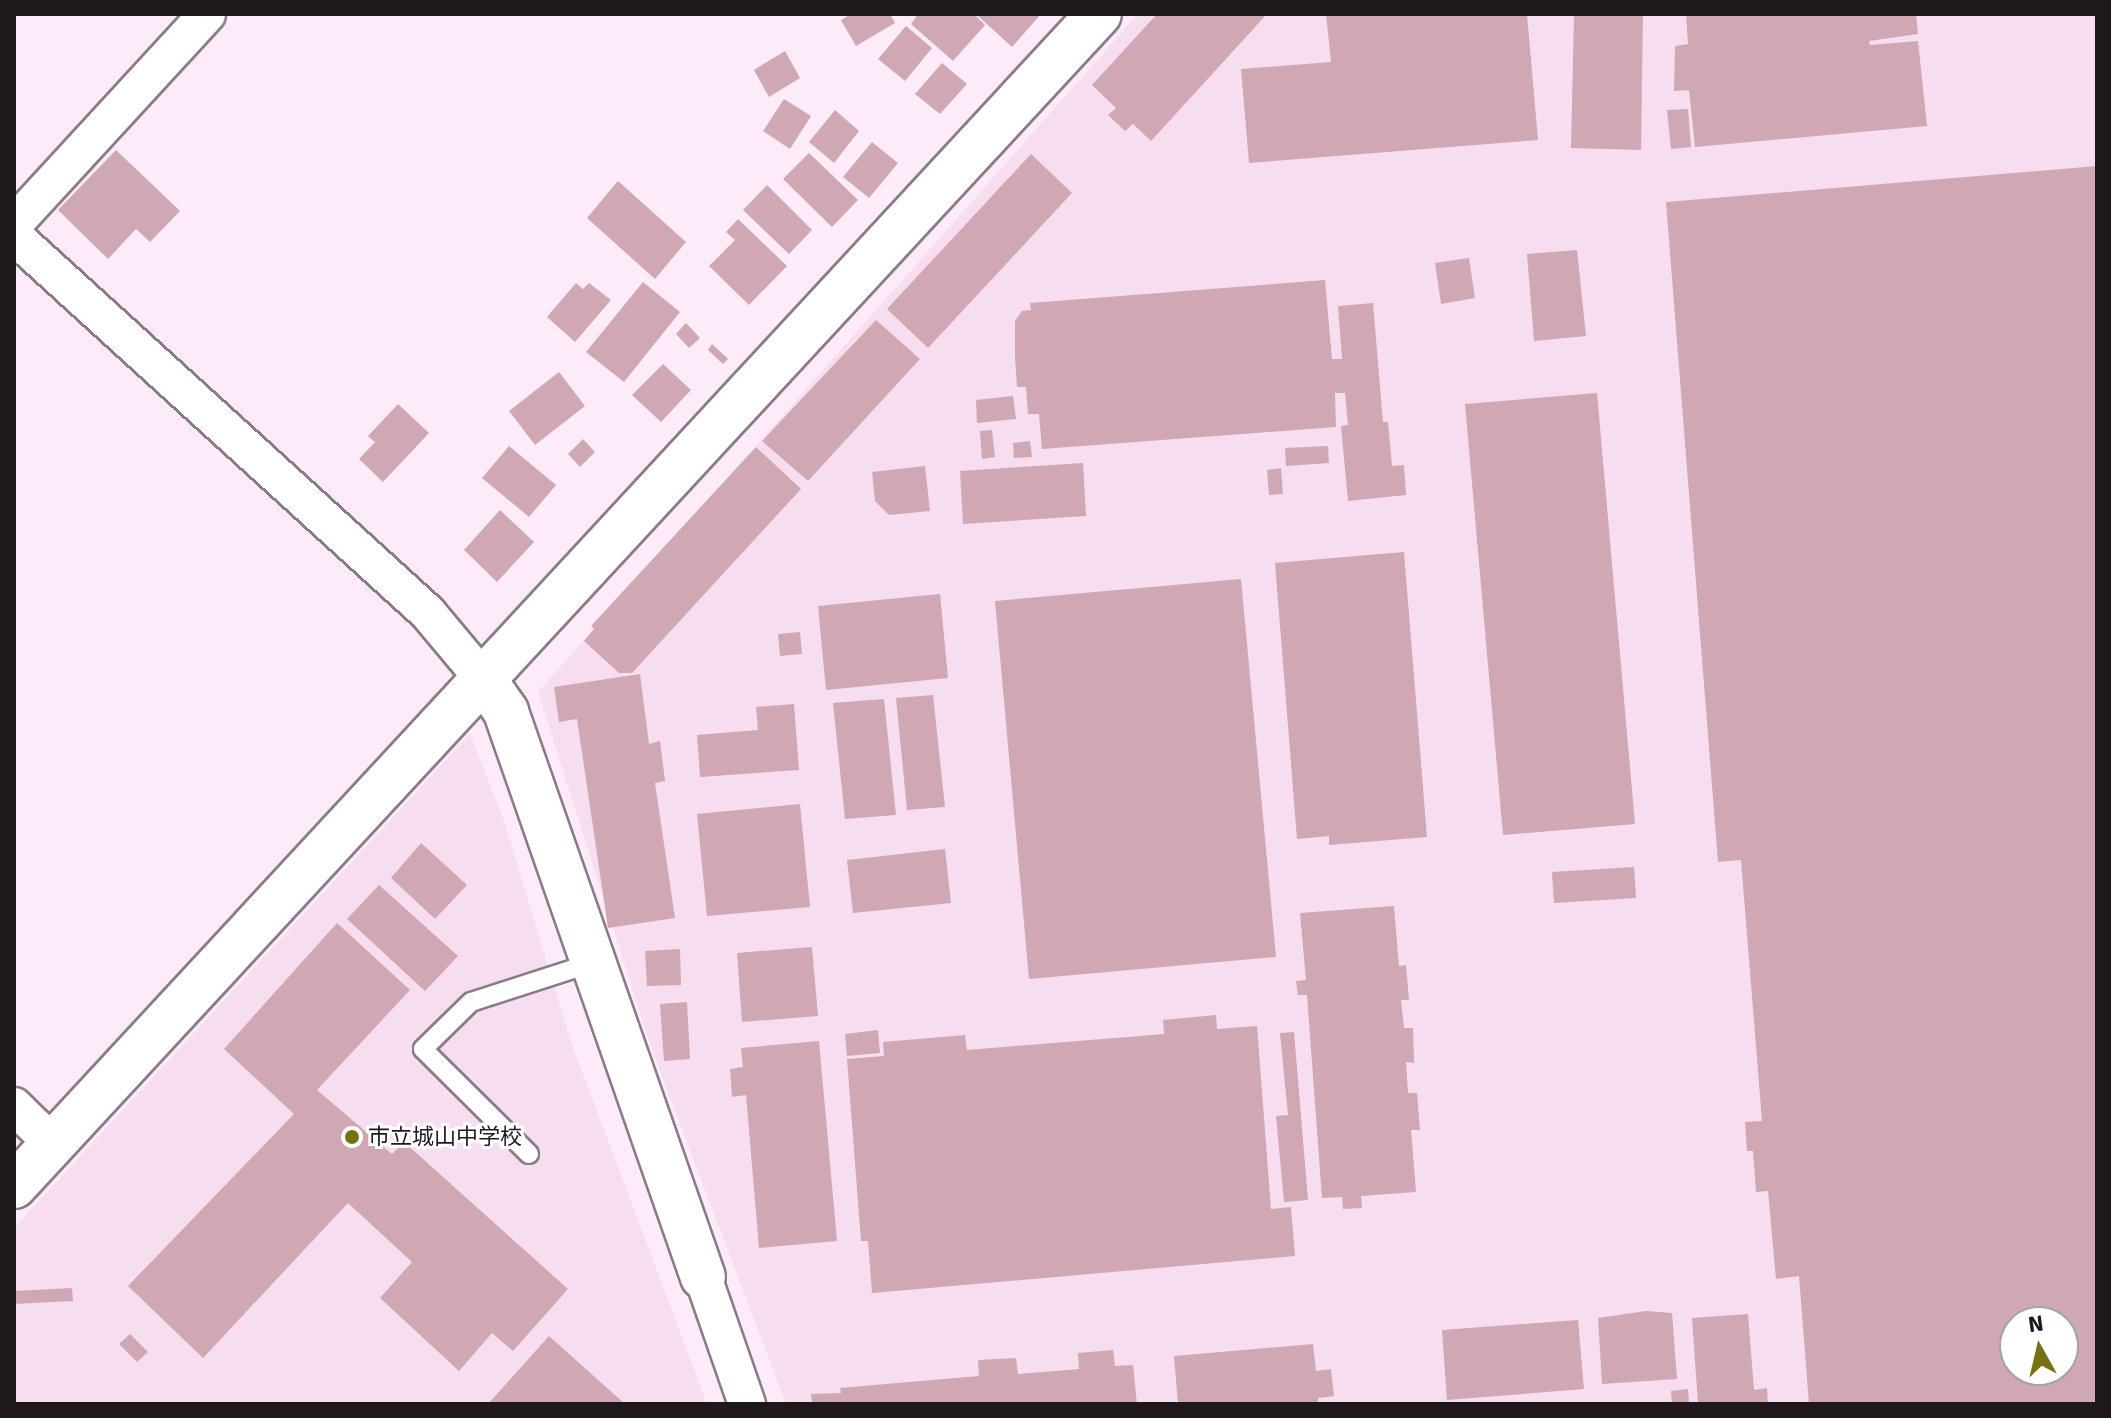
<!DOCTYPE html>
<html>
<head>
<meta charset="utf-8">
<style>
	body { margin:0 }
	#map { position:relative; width:2111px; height:1418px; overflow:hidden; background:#fdebf9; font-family:Signika,"Noto Sans JP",sans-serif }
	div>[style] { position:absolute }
	.built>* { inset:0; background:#f6ddf0 }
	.building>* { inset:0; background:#cfa8b3 }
	.roads { filter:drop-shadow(2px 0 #8b7a87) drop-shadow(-2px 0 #8b7a87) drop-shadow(0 2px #8b7a87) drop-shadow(0 -2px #8b7a87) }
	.lane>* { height:18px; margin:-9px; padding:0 9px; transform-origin:9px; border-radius:9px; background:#fff }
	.street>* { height:36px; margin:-18px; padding:0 18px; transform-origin:18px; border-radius:18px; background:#fff }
	.secondary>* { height:44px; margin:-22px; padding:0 22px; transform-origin:22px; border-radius:22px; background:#fff }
	.dots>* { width:22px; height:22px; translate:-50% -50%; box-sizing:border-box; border:4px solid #fff; border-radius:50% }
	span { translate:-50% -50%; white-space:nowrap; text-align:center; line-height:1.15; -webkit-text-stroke:6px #fff; paint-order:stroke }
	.poi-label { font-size:22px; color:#1e171c }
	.left { translate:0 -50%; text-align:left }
	.frame { position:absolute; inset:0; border:16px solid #1e171c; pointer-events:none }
	.north { position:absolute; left:1999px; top:1306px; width:80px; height:80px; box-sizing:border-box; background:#fff; border:2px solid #a5a2a4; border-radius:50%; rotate:352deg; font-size:22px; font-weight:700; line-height:32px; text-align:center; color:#1e171c }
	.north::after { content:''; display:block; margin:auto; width:28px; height:36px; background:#787113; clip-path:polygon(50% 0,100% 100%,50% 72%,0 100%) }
</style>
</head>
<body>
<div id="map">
	<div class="built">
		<i style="clip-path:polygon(evenodd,1138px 14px,2097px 14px,2097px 1404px,786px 1404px,651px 1047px,538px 692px,1138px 14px,2015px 1322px,2063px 1322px,2063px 1370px,2015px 1370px,2015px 1322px)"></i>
		<i style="clip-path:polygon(470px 734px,503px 818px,572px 1045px,707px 1404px,14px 1404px,14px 1228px)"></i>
	</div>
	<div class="building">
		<i style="clip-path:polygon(851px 14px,890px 14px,895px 23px,856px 46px,841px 20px)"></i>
		<i style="clip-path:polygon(918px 14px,974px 14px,985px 25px,953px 61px,911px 24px)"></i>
		<i style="clip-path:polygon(976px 14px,1041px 14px,1012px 47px)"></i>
		<i style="clip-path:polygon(1157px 14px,1267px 14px,1151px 141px,1133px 124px,1125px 131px,1108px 115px,1116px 108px,1092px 85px)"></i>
		<i style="clip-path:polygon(1326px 14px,1527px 14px,1538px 140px,1249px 163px,1241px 69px,1331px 62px)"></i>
		<i style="clip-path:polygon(1574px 14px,1643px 14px,1641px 150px,1571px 148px)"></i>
		<i style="clip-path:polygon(1686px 14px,1916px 14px,1918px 34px,1869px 41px,1870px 45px,1918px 41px,1927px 126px,1695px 147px,1689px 90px,1674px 91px,1675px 46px,1688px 44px)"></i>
		<i style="clip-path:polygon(906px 26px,932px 48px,905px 81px,878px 59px)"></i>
		<i style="clip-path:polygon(785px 51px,800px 78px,769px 97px,754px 70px)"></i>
		<i style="clip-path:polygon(942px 63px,967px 84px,940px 114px,915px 94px)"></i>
		<i style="clip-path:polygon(784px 99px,811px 116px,790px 149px,763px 131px)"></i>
		<i style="clip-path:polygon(1688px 109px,1691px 147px,1671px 149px,1667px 110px)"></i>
		<i style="clip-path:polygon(835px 110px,859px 131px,834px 163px,809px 142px)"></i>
		<i style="clip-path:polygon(872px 142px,898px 163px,869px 198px,843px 177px)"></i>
		<i style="clip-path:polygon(116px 150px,180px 211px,150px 242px,136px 229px,108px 259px,58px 210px)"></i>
		<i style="clip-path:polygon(809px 153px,858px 200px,832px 227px,783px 179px)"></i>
		<i style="clip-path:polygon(1031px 154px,1072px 193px,928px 348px,887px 309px)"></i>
		<i style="clip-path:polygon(evenodd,2097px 166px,2097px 1404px,1809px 1404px,1799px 1276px,1776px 1279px,1768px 1191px,1756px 1192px,1753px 1151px,1747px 1151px,1745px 1122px,1762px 1121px,1741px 860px,1718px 862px,1666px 202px,2097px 166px,2015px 1322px,2063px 1322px,2063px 1370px,2015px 1370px,2015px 1322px)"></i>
		<i style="clip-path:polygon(618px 181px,686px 242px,655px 279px,587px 218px)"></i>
		<i style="clip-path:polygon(767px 185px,812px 230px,789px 254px,743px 210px)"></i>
		<i style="clip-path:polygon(738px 219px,787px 266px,749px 305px,709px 266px,735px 240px,726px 232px)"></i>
		<i style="clip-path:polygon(1577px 250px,1586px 336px,1534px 341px,1527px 254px)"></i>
		<i style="clip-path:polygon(1469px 258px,1475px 298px,1441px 304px,1435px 263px)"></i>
		<i style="clip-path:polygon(1325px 280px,1332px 359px,1342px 359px,1338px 306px,1373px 303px,1383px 422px,1388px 422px,1392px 466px,1404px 465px,1406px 495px,1348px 501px,1341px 426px,1348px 425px,1345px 393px,1335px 393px,1336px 427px,1042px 449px,1039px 414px,1028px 414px,1026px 387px,1017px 387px,1015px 357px,1015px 321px,1022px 311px,1031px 310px,1030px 303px)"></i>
		<i style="clip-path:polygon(643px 282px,680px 312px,624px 382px,586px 352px)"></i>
		<i style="clip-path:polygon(576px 283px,583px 289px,589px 283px,611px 300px,575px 342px,547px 317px)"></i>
		<i style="clip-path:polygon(876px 320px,920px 359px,808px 481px,762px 441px)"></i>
		<i style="clip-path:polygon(686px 323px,700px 338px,689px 348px,676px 334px)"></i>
		<i style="clip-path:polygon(712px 344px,728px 359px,723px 364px,708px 350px)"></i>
		<i style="clip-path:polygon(663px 364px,691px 390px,661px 422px,632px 395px)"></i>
		<i style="clip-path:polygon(559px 372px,585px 406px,535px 445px,509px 411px)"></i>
		<i style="clip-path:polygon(1597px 393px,1635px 824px,1503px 835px,1465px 404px)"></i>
		<i style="clip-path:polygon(1013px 396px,1016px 419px,977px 423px,976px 400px)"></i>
		<i style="clip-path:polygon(398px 404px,429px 433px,383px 482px,359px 459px,375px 442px,368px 436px)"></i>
		<i style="clip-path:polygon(992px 430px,995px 457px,982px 459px,980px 431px)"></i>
		<i style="clip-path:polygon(583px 439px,595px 452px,580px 467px,568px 454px)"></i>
		<i style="clip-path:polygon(1030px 441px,1032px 457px,1014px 458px,1013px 443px)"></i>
		<i style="clip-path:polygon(509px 446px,556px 485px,529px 517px,482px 478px)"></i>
		<i style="clip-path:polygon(1328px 446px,1329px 463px,1286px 466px,1285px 448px)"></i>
		<i style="clip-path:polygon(756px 447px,801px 489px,632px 673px,619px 673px,584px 641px,594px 629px,591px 626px)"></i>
		<i style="clip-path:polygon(1083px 463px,1086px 516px,963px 524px,960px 471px)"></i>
		<i style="clip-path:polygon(925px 466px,930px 511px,889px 515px,875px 501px,872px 472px)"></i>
		<i style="clip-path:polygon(1281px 468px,1283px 494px,1269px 495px,1267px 470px)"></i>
		<i style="clip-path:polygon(500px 510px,534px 542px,497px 582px,464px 550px)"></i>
		<i style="clip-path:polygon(1404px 552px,1427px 837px,1329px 845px,1329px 836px,1297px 839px,1275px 563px)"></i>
		<i style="clip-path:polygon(1241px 579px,1276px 957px,1029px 979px,995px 601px)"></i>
		<i style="clip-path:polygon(940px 594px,948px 678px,826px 690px,818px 606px)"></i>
		<i style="clip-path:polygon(800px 632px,802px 654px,780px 656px,778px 634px)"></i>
		<i style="clip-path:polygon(640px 674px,649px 744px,660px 741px,665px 781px,655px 783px,675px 918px,608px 928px,577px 719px,559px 722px,554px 687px)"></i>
		<i style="clip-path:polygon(933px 695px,945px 807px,907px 810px,896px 698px)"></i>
		<i style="clip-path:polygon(884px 699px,896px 815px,845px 819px,833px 703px)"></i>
		<i style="clip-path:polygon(794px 704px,799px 770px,700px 777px,697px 735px,758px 730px,756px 707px)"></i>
		<i style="clip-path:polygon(800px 804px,810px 907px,707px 916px,697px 814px)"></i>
		<i style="clip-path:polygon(421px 843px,467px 885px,435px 919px,391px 878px)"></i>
		<i style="clip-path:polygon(945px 849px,951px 903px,853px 913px,847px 860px)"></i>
		<i style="clip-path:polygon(1634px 867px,1636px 898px,1554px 903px,1552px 872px)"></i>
		<i style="clip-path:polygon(379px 885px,458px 956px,425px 991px,347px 919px)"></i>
		<i style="clip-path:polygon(1394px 906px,1399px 966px,1406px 965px,1409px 1000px,1401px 1000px,1404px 1028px,1413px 1028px,1414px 1063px,1406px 1062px,1408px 1093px,1417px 1093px,1420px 1130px,1411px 1130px,1416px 1192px,1361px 1196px,1362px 1208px,1343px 1209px,1342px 1197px,1322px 1198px,1307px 995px,1298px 995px,1296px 981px,1306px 980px,1300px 913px)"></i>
		<i style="clip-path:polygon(337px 923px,410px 990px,317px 1090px,392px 1154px,404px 1142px,568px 1289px,513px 1351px,492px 1333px,459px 1371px,380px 1298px,412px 1262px,348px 1203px,203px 1358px,128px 1286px,294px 1114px,224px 1049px)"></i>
		<i style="clip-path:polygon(812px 947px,818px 1016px,742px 1022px,737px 953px)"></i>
		<i style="clip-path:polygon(680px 949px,681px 985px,647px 986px,645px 951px)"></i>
		<i style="clip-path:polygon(687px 1002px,690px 1059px,664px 1061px,660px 1004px)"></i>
		<i style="clip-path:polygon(1216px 1015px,1217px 1029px,1257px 1026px,1271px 1209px,1291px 1207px,1295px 1256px,872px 1293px,868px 1241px,861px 1241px,847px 1059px,884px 1056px,883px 1042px,965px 1035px,967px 1050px,1164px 1034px,1163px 1020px)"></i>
		<i style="clip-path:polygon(878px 1030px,880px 1053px,847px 1056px,845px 1034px)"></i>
		<i style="clip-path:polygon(1294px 1032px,1308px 1200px,1284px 1202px,1276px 1116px,1288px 1115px,1280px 1033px)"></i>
		<i style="clip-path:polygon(819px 1041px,837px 1241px,759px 1248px,746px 1095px,732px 1097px,730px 1069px,743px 1067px,741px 1048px)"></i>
		<i style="clip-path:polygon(72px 1288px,73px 1301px,14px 1304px,14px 1291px)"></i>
		<i style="clip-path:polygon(1646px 1311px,1672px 1313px,1677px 1379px,1602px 1384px,1598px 1318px)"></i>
		<i style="clip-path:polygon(1748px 1314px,1754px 1390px,1767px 1388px,1768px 1404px,1698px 1404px,1692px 1318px)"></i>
		<i style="clip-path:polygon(1578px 1320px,1584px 1389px,1447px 1400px,1442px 1330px)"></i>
		<i style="clip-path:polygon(130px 1334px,148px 1352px,137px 1362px,119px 1344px)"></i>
		<i style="clip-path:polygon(549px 1336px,625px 1404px,488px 1404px)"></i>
		<i style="clip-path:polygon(1313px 1344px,1316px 1371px,1331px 1369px,1334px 1396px,1318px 1398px,1318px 1404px,1178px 1404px,1174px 1356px)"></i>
		<i style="clip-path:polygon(1113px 1350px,1115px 1366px,1133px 1365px,1137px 1404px,812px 1404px,811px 1394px,841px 1393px,840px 1388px,979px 1376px,978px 1360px,1016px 1358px,1018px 1374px,1079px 1369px,1078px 1353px)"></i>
		<i style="clip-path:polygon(1688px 1389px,1689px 1404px,1672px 1404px,1671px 1391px)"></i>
	</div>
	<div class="roads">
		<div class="lane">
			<i style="left:529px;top:1154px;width:149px;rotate:-135.3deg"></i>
			<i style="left:423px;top:1049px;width:67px;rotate:-44.4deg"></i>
			<i style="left:471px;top:1002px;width:127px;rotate:-17.9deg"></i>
		</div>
		<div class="street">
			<i style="left:14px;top:224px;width:285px;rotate:-47.4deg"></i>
			<i style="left:14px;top:236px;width:560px;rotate:42.32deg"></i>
			<i style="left:428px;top:613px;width:87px;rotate:50.1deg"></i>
			<i style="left:14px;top:1106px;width:54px;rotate:44.3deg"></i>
			<i style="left:703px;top:1277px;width:134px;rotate:70.9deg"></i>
		</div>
		<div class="secondary">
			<i style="left:484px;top:680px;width:39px;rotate:55deg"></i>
			<i style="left:506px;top:712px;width:598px;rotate:70.78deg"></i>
			<i style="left:14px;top:1186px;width:1597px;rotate:-47.21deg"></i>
		</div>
	</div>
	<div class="dots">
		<i style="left:352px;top:1137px;background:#787113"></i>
	</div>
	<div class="poi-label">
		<span class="left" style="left:368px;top:1137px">市立城山中学校</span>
	</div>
	<div class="frame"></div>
	<div class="north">N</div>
</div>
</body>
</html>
